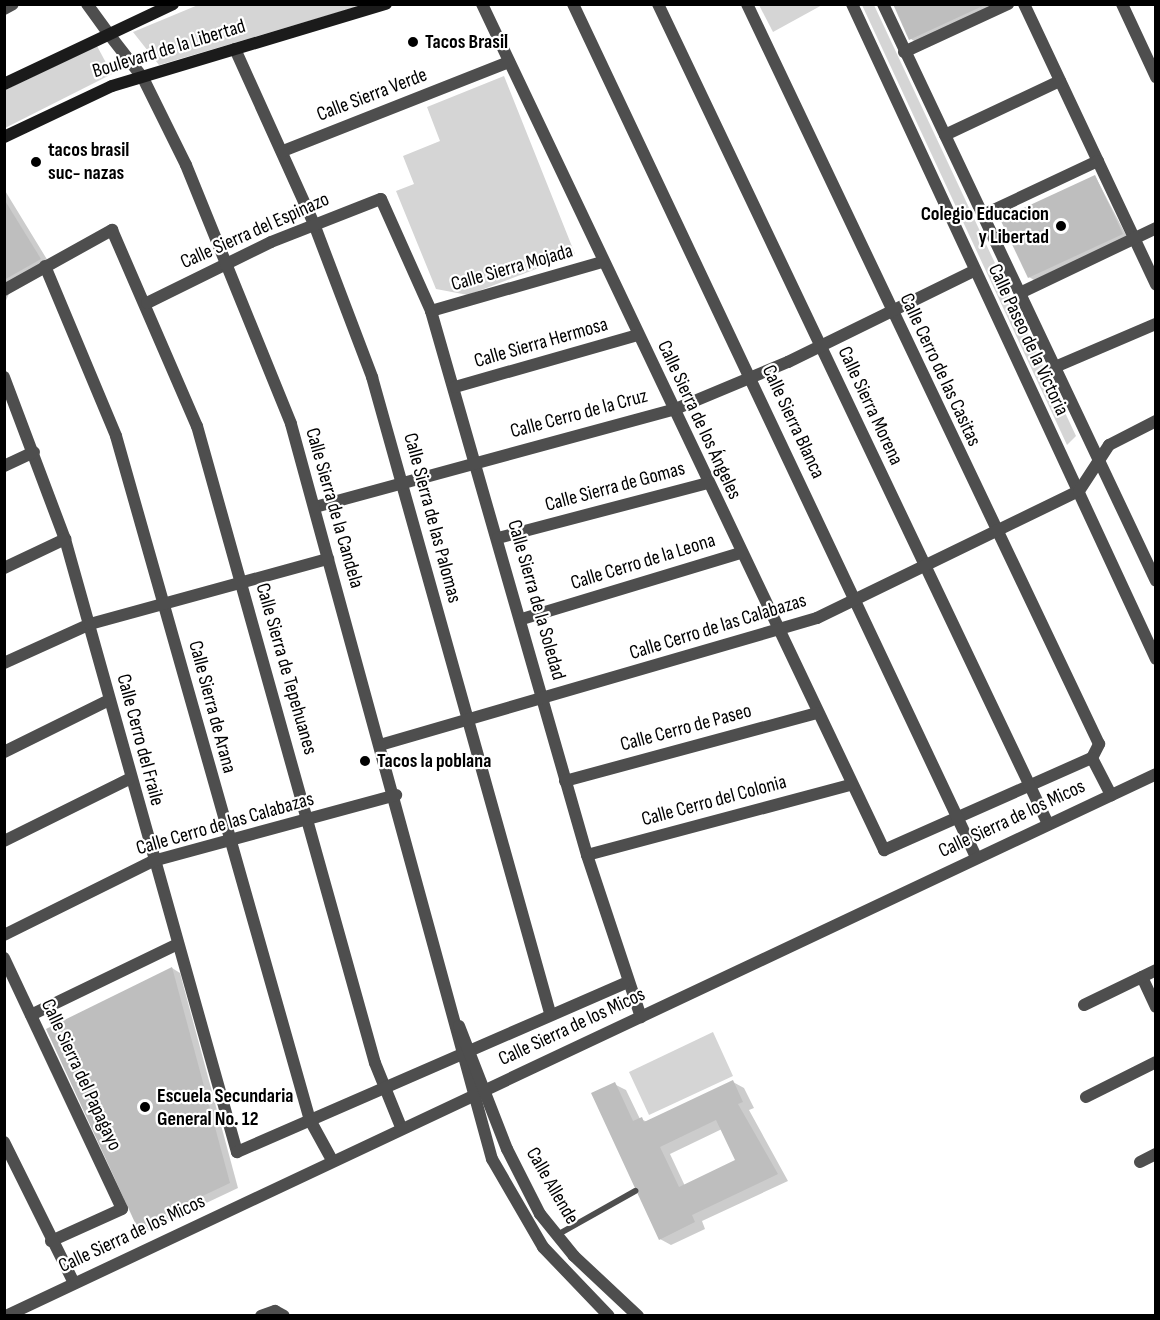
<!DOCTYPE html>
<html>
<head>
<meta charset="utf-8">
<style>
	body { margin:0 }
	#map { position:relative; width:1160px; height:1320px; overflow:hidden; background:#fff; font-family:"Sofia Sans Condensed",sans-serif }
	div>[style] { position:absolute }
	.green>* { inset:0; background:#d5d5d5 }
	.shadow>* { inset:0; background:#0003 }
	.building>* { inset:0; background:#bebebe }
	.service>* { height:6px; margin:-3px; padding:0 3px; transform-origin:3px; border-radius:3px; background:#4e4e4e }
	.minor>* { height:12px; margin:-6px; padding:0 6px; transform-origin:6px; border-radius:6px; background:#4e4e4e }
	.tertiary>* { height:12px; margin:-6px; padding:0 6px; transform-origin:6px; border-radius:6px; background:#4e4e4e }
	.secondary>* { height:12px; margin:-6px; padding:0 6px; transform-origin:6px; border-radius:6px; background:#1b1b1b }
	.dots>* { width:16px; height:16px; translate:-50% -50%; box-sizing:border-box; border:3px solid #fff; border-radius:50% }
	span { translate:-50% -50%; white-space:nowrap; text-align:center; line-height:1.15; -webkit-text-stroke:4.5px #fff; paint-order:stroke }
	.poi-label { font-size:20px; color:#000; font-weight:700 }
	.left { translate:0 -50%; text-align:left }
	.right { translate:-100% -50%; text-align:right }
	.street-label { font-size:20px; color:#000 }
	.frame { position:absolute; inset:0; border:6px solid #000; pointer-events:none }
</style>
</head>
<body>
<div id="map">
	<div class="green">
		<i style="clip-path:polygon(824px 4px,773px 32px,759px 5px,759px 4px)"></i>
		<i style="clip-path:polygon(198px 5px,198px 4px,363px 5px,159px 65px,133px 32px)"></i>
		<i style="clip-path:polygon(862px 5px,874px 5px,1076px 436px,1067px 445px)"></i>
		<i style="clip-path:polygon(97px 46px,112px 74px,5px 128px,5px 90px)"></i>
		<i style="clip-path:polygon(504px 76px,575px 254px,468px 295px,436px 289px,396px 191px,414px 184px,403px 156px,440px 141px,427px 107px)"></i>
		<i style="clip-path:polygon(713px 1032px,733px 1076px,649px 1115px,629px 1072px)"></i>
	</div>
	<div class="shadow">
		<i style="clip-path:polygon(895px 4px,1012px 4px,922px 46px,911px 39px)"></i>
		<i style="clip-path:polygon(1095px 176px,1127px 237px,1034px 280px,1029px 277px)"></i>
		<i style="clip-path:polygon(4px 189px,51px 266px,11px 289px,4px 305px)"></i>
		<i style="clip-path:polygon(172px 968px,180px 973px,238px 1188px,147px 1231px,138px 1226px)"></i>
		<i style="clip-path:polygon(evenodd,733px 1082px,744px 1088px,754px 1108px,749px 1110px,788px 1181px,702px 1221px,705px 1229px,671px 1245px,660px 1239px,614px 1084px,626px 1090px,640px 1119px,648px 1122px,733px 1082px,722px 1129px,737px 1161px,685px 1186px,670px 1154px,722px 1129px)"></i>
	</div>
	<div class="building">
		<i style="clip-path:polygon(893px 4px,987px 4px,909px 40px)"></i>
		<i style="clip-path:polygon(1095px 175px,1123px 234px,1028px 278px,1000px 219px)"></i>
		<i style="clip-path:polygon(4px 199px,41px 259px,4px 280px)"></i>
		<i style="clip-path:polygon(172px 967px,230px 1183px,137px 1227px,46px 1029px)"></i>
		<i style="clip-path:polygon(evenodd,733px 1080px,743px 1102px,738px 1104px,778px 1174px,692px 1215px,695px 1222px,659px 1240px,591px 1093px,615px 1082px,633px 1121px,642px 1117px,644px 1122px,733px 1080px,716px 1120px,735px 1160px,679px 1187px,660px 1147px,716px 1120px)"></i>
	</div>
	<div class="service">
		<i style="left:557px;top:1235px;width:90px;rotate:-29.4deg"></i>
	</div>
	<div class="minor">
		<i style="left:87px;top:4px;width:36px;rotate:54deg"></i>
		<i style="left:482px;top:4px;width:937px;rotate:64.58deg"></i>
		<i style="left:884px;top:850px;width:227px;rotate:-23.9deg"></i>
		<i style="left:1092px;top:758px;width:16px;rotate:-63deg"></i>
		<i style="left:1099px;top:744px;width:819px;rotate:-115.44deg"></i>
		<i style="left:573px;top:4px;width:943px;rotate:64.71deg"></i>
		<i style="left:658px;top:4px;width:908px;rotate:64.56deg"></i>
		<i style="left:852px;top:4px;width:722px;rotate:65.1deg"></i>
		<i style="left:883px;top:4px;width:638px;rotate:64.68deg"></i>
		<i style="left:1024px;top:4px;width:310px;rotate:64.8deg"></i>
		<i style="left:1122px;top:4px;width:81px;rotate:65deg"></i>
		<i style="left:4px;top:9px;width:10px;rotate:-29deg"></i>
		<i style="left:235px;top:49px;width:192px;rotate:65.7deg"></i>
		<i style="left:314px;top:224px;width:164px;rotate:69.2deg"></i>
		<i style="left:372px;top:377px;width:660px;rotate:74.36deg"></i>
		<i style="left:904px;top:52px;width:115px;rotate:-24.8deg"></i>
		<i style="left:945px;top:135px;width:127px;rotate:-25.2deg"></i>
		<i style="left:283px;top:151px;width:243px;rotate:-21.5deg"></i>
		<i style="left:983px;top:215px;width:127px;rotate:-25.2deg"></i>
		<i style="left:45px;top:266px;width:184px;rotate:67.3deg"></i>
		<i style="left:116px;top:436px;width:711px;rotate:74.17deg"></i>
		<i style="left:310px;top:1120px;width:46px;rotate:61.2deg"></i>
		<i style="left:4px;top:290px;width:124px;rotate:-29.1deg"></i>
		<i style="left:112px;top:230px;width:214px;rotate:66.6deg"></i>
		<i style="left:197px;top:426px;width:661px;rotate:74.39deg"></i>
		<i style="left:375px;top:1063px;width:69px;rotate:67.9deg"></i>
		<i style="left:1020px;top:293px;width:151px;rotate:-25.5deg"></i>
		<i style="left:147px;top:303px;width:138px;rotate:-26.2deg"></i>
		<i style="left:271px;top:242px;width:118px;rotate:-21.4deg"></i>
		<i style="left:381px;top:199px;width:123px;rotate:65.9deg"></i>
		<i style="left:431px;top:311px;width:566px;rotate:74deg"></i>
		<i style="left:587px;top:855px;width:171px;rotate:71.6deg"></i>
		<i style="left:431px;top:311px;width:178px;rotate:-16deg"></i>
		<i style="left:1055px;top:367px;width:110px;rotate:-23.1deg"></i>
		<i style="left:4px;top:377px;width:173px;rotate:69.4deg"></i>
		<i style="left:65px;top:539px;width:637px;rotate:74.33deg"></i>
		<i style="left:237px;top:1152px;width:423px;rotate:-23.5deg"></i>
		<i style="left:455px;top:387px;width:190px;rotate:-15.9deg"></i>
		<i style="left:4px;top:466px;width:33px;rotate:-25deg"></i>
		<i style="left:315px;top:507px;width:371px;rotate:-15.2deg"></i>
		<i style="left:673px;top:410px;width:125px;rotate:-22.7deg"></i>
		<i style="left:788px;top:362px;width:207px;rotate:-26.1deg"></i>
		<i style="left:498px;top:538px;width:217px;rotate:-14.7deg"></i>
		<i style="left:4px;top:568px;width:68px;rotate:-25.4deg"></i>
		<i style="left:522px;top:619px;width:229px;rotate:-16.8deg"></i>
		<i style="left:4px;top:663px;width:94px;rotate:-24.4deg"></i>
		<i style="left:90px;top:624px;width:247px;rotate:-15.3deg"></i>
		<i style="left:4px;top:752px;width:117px;rotate:-26.3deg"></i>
		<i style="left:1092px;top:758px;width:42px;rotate:62.8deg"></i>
		<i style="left:565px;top:781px;width:261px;rotate:-15.1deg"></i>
		<i style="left:4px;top:841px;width:140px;rotate:-26.4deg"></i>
		<i style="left:587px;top:855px;width:273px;rotate:-14.9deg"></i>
		<i style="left:4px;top:958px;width:277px;rotate:64.8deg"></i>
		<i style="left:122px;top:1209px;width:78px;rotate:155.7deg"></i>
		<i style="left:1142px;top:977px;width:33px;rotate:65deg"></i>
		<i style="left:1084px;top:1005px;width:80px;rotate:-25.9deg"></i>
		<i style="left:31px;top:1015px;width:161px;rotate:-25.8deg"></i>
		<i style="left:1086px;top:1097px;width:78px;rotate:-26.6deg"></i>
		<i style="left:4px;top:1142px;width:157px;rotate:63.6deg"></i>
		<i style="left:1140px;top:1162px;width:18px;rotate:-27deg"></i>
		<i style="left:6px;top:1316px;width:1271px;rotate:-25.23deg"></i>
		<i style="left:261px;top:1316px;width:15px;rotate:-20deg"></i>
		<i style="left:275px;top:1311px;width:10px;rotate:29deg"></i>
	</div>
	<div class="tertiary">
		<i style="left:108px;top:33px;width:57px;rotate:52.1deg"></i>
		<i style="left:143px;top:78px;width:97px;rotate:63.7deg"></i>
		<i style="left:186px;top:165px;width:279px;rotate:67.9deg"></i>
		<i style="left:291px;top:424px;width:762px;rotate:74.71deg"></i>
		<i style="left:492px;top:1159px;width:102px;rotate:59.9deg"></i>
		<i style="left:543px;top:1247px;width:95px;rotate:46.3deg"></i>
		<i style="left:380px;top:745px;width:455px;rotate:-16.2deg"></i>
		<i style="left:817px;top:618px;width:291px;rotate:-25.9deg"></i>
		<i style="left:1079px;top:491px;width:55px;rotate:-56.9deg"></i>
		<i style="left:1109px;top:445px;width:53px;rotate:-27.1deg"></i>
		<i style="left:4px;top:935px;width:166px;rotate:-26.4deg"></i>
		<i style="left:153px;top:861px;width:252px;rotate:-15.2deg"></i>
		<i style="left:459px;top:1026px;width:132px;rotate:68.7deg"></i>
		<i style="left:507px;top:1149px;width:73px;rotate:63.1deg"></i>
		<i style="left:540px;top:1214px;width:54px;rotate:51deg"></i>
		<i style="left:574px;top:1256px;width:88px;rotate:43.2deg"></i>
	</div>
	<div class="secondary">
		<i style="left:4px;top:84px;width:187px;rotate:-25.3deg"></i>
		<i style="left:4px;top:137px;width:119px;rotate:-25.3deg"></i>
		<i style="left:112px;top:86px;width:286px;rotate:-16.7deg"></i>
	</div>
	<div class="dots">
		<i style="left:413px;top:42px;background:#000"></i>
		<i style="left:36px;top:162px;background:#000"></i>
		<i style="left:1061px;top:226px;background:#000"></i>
		<i style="left:365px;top:761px;background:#000"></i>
		<i style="left:145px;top:1107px;background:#000"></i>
	</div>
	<div class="poi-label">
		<span class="left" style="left:425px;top:42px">Tacos Brasil</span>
		<span class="left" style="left:48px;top:162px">tacos brasil<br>suc- nazas</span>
		<span class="right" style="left:1049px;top:226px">Colegio Educacion<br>y Libertad</span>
		<span class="left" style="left:377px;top:761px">Tacos la poblana</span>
		<span class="left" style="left:157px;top:1108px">Escuela Secundaria<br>General No. 12</span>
	</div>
	<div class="street-label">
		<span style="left:169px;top:49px;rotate:-17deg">Boulevard de la Libertad</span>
		<span style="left:372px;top:95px;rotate:-21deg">Calle Sierra Verde</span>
		<span style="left:255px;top:231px;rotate:-24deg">Calle Sierra del Espinazo</span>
		<span style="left:512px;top:268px;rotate:-16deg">Calle Sierra Mojada</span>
		<span style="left:1028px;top:340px;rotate:65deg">Calle Paseo de la Victoria</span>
		<span style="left:541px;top:343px;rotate:-16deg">Calle Sierra Hermosa</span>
		<span style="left:940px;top:370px;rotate:65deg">Calle Cerro de las Casitas</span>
		<span style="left:870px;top:406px;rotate:65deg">Calle Sierra Morena</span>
		<span style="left:579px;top:414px;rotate:-15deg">Calle Cerro de la Cruz</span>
		<span style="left:699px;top:420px;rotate:65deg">Calle Sierra de los Ángeles</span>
		<span style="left:793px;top:422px;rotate:65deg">Calle Sierra Blanca</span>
		<span style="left:615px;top:487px;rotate:-15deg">Calle Sierra de Gomas</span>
		<span style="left:334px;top:508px;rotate:74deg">Calle Sierra de la Candela</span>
		<span style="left:432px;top:518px;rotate:75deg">Calle Sierra de las Palomas</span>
		<span style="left:643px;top:562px;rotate:-17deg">Calle Cerro de la Leona</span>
		<span style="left:536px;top:600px;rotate:74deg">Calle Sierra de la Soledad</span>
		<span style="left:718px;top:627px;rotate:-17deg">Calle Cerro de las Calabazas</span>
		<span style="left:286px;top:669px;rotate:74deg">Calle Sierra de Tepehuanes</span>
		<span style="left:212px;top:707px;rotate:75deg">Calle Sierra de Arana</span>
		<span style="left:686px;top:728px;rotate:-15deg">Calle Cerro de Paseo</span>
		<span style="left:140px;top:740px;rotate:75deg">Calle Cerro del Fraile</span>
		<span style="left:714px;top:801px;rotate:-15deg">Calle Cerro del Colonia</span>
		<span style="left:1012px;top:819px;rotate:-25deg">Calle Sierra de los Micos</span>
		<span style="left:225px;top:824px;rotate:-16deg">Calle Cerro de las Calabazas</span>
		<span style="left:572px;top:1027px;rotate:-25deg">Calle Sierra de los Micos</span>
		<span style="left:81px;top:1075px;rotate:65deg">Calle Sierra del Papagayo</span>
		<span style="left:552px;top:1186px;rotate:60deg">Calle Allende</span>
		<span style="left:132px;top:1234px;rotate:-25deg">Calle Sierra de los Micos</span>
	</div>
	<div class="frame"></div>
</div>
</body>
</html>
